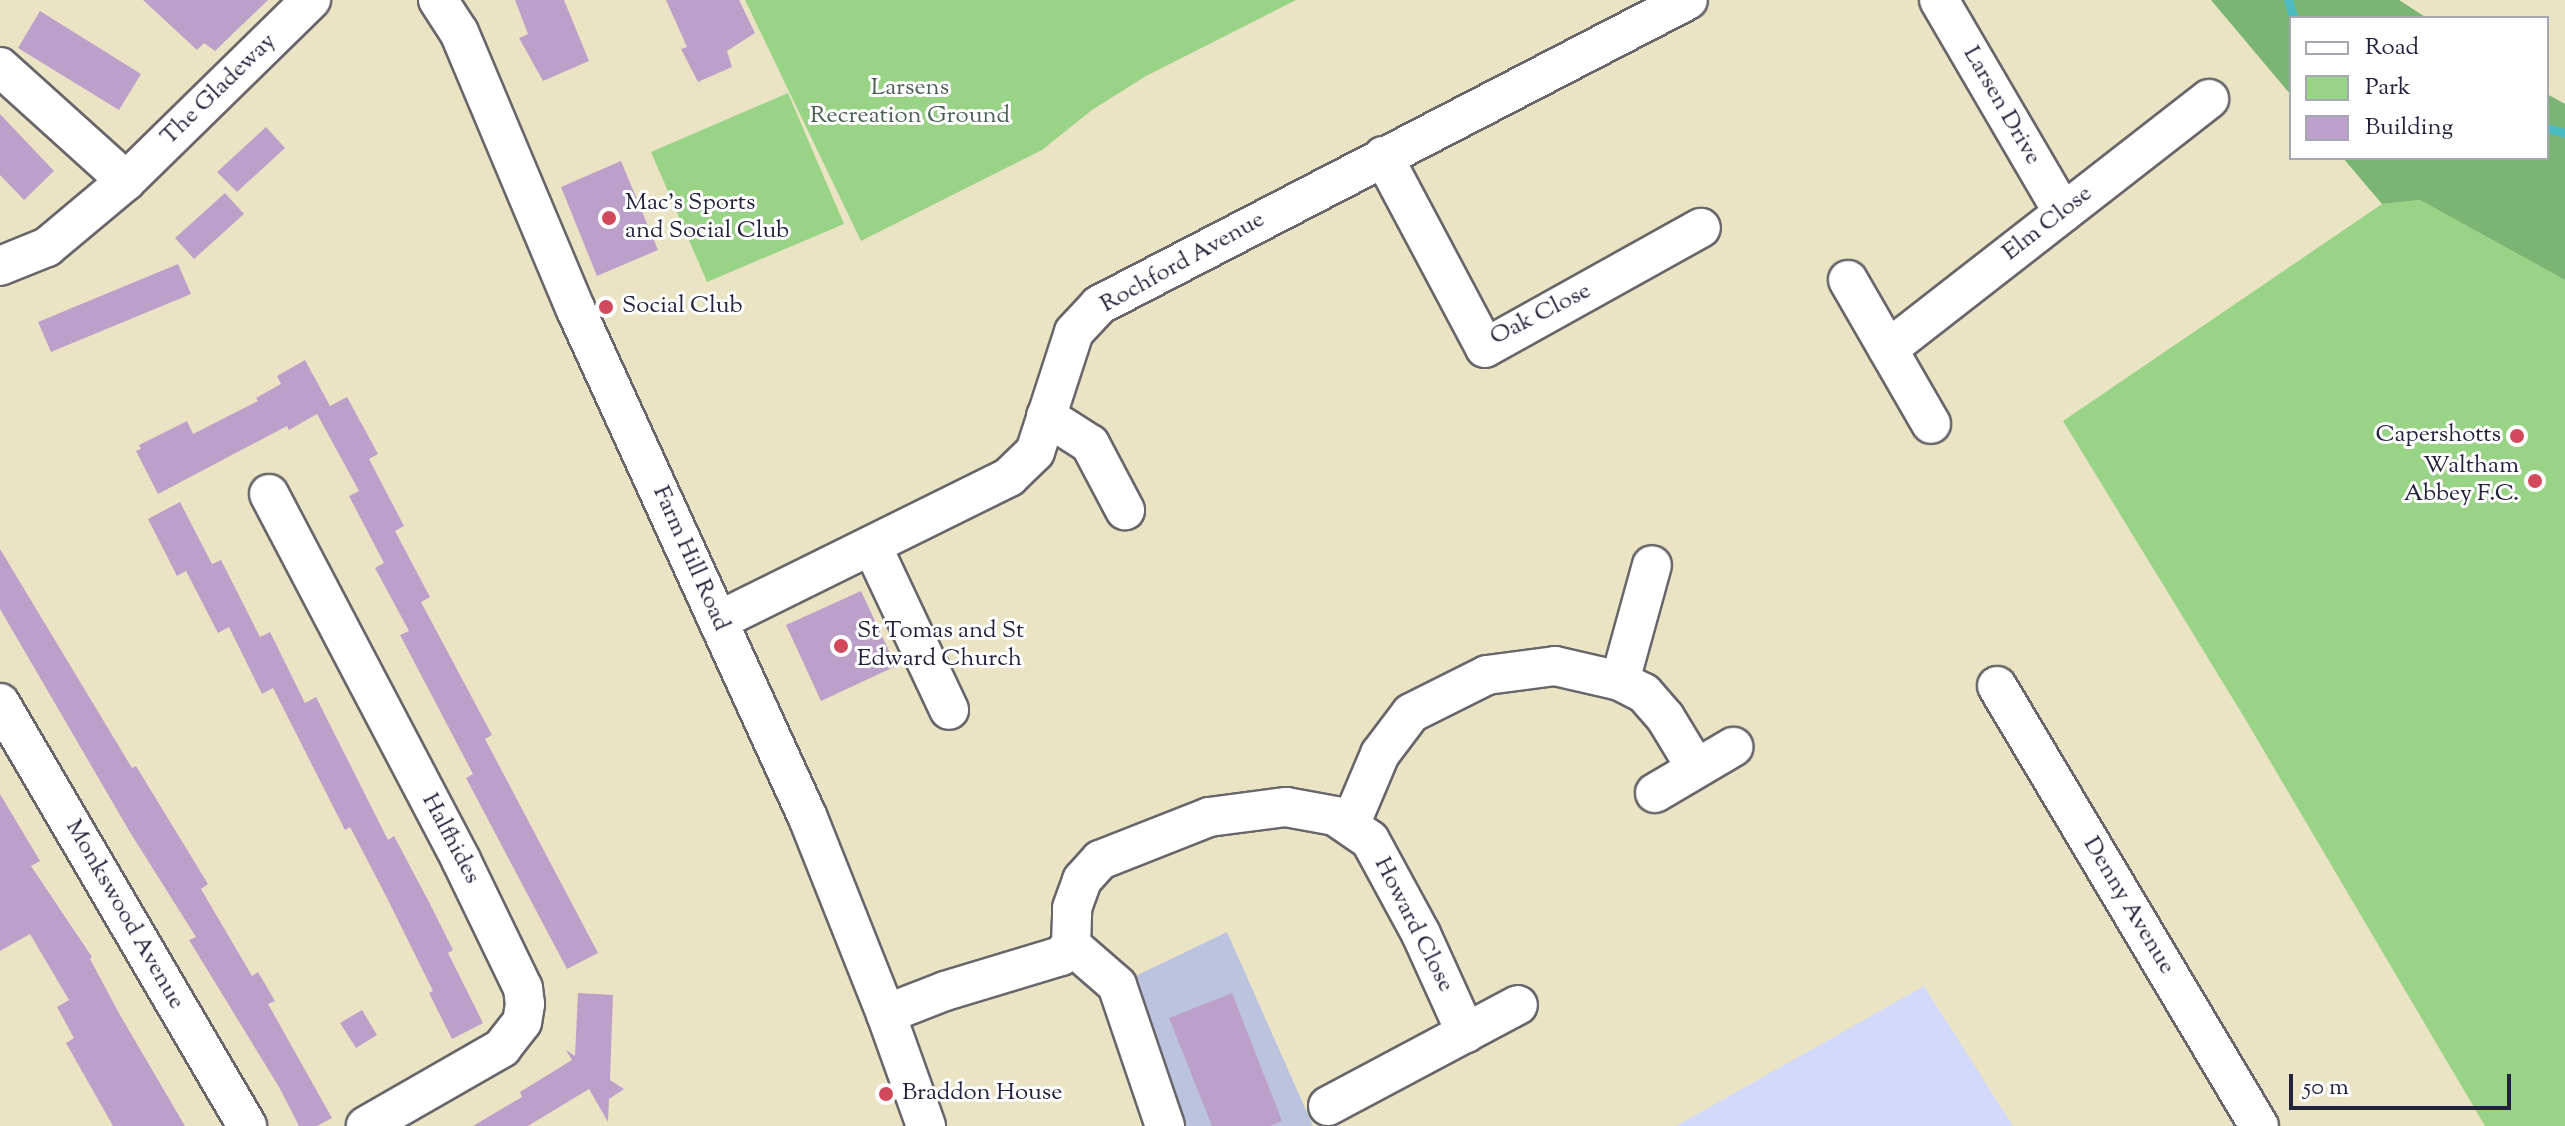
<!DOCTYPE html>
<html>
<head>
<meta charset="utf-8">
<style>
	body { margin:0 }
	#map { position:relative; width:2565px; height:1126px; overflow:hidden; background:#ebe4c4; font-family:"Sorts Mill Goudy",serif }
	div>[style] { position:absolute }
	.built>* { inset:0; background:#d3d9f9 }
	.industrial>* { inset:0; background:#bcc3de }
	.green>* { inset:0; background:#99d386 }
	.forest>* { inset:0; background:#7ab573 }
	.stream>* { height:9px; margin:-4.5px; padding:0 4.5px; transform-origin:4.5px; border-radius:4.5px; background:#4dbcc2 }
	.building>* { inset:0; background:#bda0ca }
	.roads { filter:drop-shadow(2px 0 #68666b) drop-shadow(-2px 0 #68666b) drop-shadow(0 2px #68666b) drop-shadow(0 -2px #68666b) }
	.minor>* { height:38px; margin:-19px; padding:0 19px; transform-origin:19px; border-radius:19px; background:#fff }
	.dots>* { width:22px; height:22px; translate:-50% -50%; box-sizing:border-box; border:4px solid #fff; border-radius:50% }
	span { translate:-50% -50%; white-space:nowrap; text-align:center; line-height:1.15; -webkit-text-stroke:6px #fff; paint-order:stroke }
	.park-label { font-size:24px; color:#4c6055 }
	.street-label { font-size:24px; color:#22223b }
	.poi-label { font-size:24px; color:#22223b }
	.left { translate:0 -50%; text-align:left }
	.right { translate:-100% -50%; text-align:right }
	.legend { position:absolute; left:2289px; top:16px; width:260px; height:144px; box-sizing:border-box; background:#fff; border:2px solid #a7a7b1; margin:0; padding:10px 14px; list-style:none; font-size:24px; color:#22223b }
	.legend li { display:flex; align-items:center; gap:16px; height:40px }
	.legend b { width:40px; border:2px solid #a7a7b1 }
	.scale { position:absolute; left:2289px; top:1074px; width:222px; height:36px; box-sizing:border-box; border:4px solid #22223b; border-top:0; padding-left:10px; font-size:24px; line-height:28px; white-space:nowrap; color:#22223b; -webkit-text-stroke:6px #fff; paint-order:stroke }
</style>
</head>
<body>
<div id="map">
	<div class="built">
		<i style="clip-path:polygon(1924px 986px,2013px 1126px,1676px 1126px)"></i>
	</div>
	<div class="industrial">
		<i style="clip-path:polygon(1227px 932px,1313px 1126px,1165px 1126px,1117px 985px)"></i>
	</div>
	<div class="green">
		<i style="clip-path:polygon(745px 0,1296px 0,1146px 76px,1092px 110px,1042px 150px,861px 241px)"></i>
		<i style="clip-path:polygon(788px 93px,844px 224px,707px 282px,651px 152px)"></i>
		<i style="clip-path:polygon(2420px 200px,2565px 280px,2565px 1126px,2485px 1126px,2244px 717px,2063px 421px,2382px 204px)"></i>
	</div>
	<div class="forest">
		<i style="clip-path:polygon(2211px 0,2399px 0,2427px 18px,2291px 18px,2291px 95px)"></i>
		<i style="clip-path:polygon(2547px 94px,2565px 104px,2565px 280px,2420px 200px,2382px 204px,2343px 158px,2547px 158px)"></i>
	</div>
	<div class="stream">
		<i style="left:2288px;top:0;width:19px;rotate:72deg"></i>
		<i style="left:2547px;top:128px;width:19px;rotate:16deg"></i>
	</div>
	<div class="building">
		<i style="clip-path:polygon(143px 0,268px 0,215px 51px,204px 43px,197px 50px)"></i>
		<i style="clip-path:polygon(515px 0,564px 0,589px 61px,543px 81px,519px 38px,528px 34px)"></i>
		<i style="clip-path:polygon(666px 0,739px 0,755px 33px,727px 51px,732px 67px,698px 82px,681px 49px,687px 47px)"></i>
		<i style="clip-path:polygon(40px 11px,141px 74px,119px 110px,18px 48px)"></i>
		<i style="clip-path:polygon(0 114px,54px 171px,24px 200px,0 175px)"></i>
		<i style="clip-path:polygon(266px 127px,285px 148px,237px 192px,217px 172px)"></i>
		<i style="clip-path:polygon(621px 161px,658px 250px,597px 276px,561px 187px)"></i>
		<i style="clip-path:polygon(225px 193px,244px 214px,194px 259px,175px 238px)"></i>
		<i style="clip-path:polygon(178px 264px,191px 294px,51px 352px,38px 322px)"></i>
		<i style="clip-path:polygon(305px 360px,330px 406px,347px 397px,378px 454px,369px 459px,404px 526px,395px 531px,430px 597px,421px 602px,492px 735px,485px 739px,598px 953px,567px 969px,466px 778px,473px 774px,400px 635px,409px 631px,375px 568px,384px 563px,349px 496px,359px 491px,317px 414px,289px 430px,287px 426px,158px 494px,136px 451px,141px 449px,139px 445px,187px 421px,193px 434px,258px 401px,256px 398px,281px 384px,277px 376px)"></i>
		<i style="clip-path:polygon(180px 502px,212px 564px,221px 560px,260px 637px,270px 632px,305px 703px,316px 697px,388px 840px,394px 836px,430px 904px,453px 950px,448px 953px,483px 1023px,452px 1039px,429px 993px,433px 991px,387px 898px,350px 827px,345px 830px,273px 688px,262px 694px,229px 627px,218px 633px,186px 571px,177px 576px,148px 519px)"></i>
		<i style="clip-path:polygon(0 549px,132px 768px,136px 766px,208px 884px,201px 889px,252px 976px,258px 972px,275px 1001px,268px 1004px,332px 1118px,317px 1126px,299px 1126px,279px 1087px,189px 940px,196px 937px,131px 834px,0 609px)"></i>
		<i style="clip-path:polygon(861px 591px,896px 666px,821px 701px,786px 625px)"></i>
		<i style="clip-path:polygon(0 794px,40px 861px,31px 866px,92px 957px,90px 959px,120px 1015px,185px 1126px,113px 1126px,66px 1043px,74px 1038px,57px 1007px,69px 1000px,30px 934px,0 951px)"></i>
		<i style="clip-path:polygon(578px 993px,613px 995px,610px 1080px,624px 1089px,609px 1099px,608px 1122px,589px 1089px,528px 1126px,473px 1126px,522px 1097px,520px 1092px,572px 1060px,566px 1050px,575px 1056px)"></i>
		<i style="clip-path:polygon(1232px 993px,1282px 1121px,1270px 1126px,1212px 1126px,1169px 1018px)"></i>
		<i style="clip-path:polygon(362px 1010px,377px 1035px,356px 1048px,340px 1023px)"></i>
	</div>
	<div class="roads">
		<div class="minor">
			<i style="left:438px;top:0;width:38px;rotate:57deg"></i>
			<i style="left:459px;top:32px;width:302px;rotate:67.2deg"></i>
			<i style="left:576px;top:310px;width:558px;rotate:65.45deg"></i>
			<i style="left:808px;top:818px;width:211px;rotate:68.3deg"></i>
			<i style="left:886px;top:1014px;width:119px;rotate:70.3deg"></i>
			<i style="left:1939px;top:0;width:246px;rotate:59.7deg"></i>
			<i style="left:0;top:67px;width:170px;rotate:42.1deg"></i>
			<i style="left:1383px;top:156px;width:217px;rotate:62deg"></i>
			<i style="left:1485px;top:348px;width:247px;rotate:-29.1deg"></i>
			<i style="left:0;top:266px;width:51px;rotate:-22deg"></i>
			<i style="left:47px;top:247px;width:103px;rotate:-39.9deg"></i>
			<i style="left:126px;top:181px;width:259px;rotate:-44.4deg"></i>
			<i style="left:1848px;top:280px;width:166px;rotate:60deg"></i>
			<i style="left:1888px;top:349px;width:407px;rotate:-37.9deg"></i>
			<i style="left:1046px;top:416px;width:52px;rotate:32.5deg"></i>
			<i style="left:1090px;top:444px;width:75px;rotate:62.1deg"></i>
			<i style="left:269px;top:494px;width:413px;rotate:62.3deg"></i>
			<i style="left:461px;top:860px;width:142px;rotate:64.2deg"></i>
			<i style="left:523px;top:988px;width:16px;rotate:83deg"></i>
			<i style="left:525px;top:1004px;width:18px;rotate:99deg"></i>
			<i style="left:522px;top:1022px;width:33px;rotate:128deg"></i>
			<i style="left:502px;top:1048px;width:157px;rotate:150.2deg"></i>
			<i style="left:872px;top:546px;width:181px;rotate:64.8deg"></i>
			<i style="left:718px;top:621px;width:325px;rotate:-26.3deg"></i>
			<i style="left:1009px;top:477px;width:36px;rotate:-44deg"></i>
			<i style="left:1035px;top:452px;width:126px;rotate:-72deg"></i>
			<i style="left:1074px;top:332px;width:37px;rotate:-47deg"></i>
			<i style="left:1099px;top:305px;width:663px;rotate:-27.38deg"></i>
			<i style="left:1620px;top:681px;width:120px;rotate:-74.6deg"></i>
			<i style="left:1997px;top:686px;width:512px;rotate:59.23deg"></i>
			<i style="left:0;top:703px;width:490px;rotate:59.7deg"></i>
			<i style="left:1655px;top:793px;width:91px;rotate:-30.5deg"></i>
			<i style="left:1350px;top:825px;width:77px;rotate:-67.1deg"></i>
			<i style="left:1380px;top:754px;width:51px;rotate:-52.9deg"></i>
			<i style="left:1411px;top:713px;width:85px;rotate:-26.6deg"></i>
			<i style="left:1487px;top:675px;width:69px;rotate:-7.5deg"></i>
			<i style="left:1555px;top:666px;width:67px;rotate:13deg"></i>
			<i style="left:1620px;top:681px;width:27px;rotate:27deg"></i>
			<i style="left:1644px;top:693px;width:32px;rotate:49deg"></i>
			<i style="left:1665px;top:717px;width:60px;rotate:58.7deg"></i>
			<i style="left:1071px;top:945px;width:61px;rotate:41deg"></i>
			<i style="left:1117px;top:985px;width:149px;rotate:71.2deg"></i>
			<i style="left:886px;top:1014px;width:63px;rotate:-21.3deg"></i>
			<i style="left:945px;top:991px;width:121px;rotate:-16.8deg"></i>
			<i style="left:1061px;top:956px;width:15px;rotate:-48deg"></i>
			<i style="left:1071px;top:945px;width:37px;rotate:-88deg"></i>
			<i style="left:1072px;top:908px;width:30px;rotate:-70deg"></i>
			<i style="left:1082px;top:880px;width:27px;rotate:-48deg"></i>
			<i style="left:1100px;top:860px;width:117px;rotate:-21.5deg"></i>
			<i style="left:1209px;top:817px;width:78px;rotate:-7.4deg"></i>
			<i style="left:1286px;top:807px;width:50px;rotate:10.4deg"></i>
			<i style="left:1335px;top:816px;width:42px;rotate:34.4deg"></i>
			<i style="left:1370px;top:840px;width:107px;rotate:61.5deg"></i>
			<i style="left:1421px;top:934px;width:109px;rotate:65.6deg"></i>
			<i style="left:1328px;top:1106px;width:215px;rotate:-28deg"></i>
		</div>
	</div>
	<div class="dots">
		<i style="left:609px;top:218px;background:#d1495b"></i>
		<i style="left:606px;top:307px;background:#d1495b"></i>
		<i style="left:2517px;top:436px;background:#d1495b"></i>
		<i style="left:2535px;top:481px;background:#d1495b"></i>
		<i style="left:841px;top:646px;background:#d1495b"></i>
		<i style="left:886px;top:1094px;background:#d1495b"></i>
	</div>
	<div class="park-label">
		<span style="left:910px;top:103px">Larsens<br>Recreation Ground</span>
	</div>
	<div class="street-label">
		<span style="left:219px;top:90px;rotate:-44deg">The Gladeway</span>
		<span style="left:2001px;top:106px;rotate:60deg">Larsen Drive</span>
		<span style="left:2048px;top:224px;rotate:-38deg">Elm Close</span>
		<span style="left:1183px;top:263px;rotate:-29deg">Rochford Avenue</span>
		<span style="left:1541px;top:315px;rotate:-27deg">Oak Close</span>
		<span style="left:690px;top:559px;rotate:66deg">Farm Hill Road</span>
		<span style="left:450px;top:839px;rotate:62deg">Halfhides</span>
		<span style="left:2128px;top:906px;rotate:59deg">Denny Avenue</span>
		<span style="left:124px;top:915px;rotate:60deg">Monkswood Avenue</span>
		<span style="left:1413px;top:925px;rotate:63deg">Howard Close</span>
	</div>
	<div class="poi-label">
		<span class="left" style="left:625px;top:218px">Mac's Sports<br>and Social Club</span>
		<span class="left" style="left:622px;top:307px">Social Club</span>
		<span class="right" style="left:2501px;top:436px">Capershotts</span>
		<span class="right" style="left:2519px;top:481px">Waltham<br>Abbey F.C.</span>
		<span class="left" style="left:857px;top:646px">St Tomas and St<br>Edward Church</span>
		<span class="left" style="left:902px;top:1094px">Braddon House</span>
	</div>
	<ul class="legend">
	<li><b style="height:10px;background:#fff"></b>Road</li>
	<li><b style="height:22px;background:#99d386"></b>Park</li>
	<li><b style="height:22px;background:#bda0ca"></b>Building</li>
	</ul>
	<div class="scale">50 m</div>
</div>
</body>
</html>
